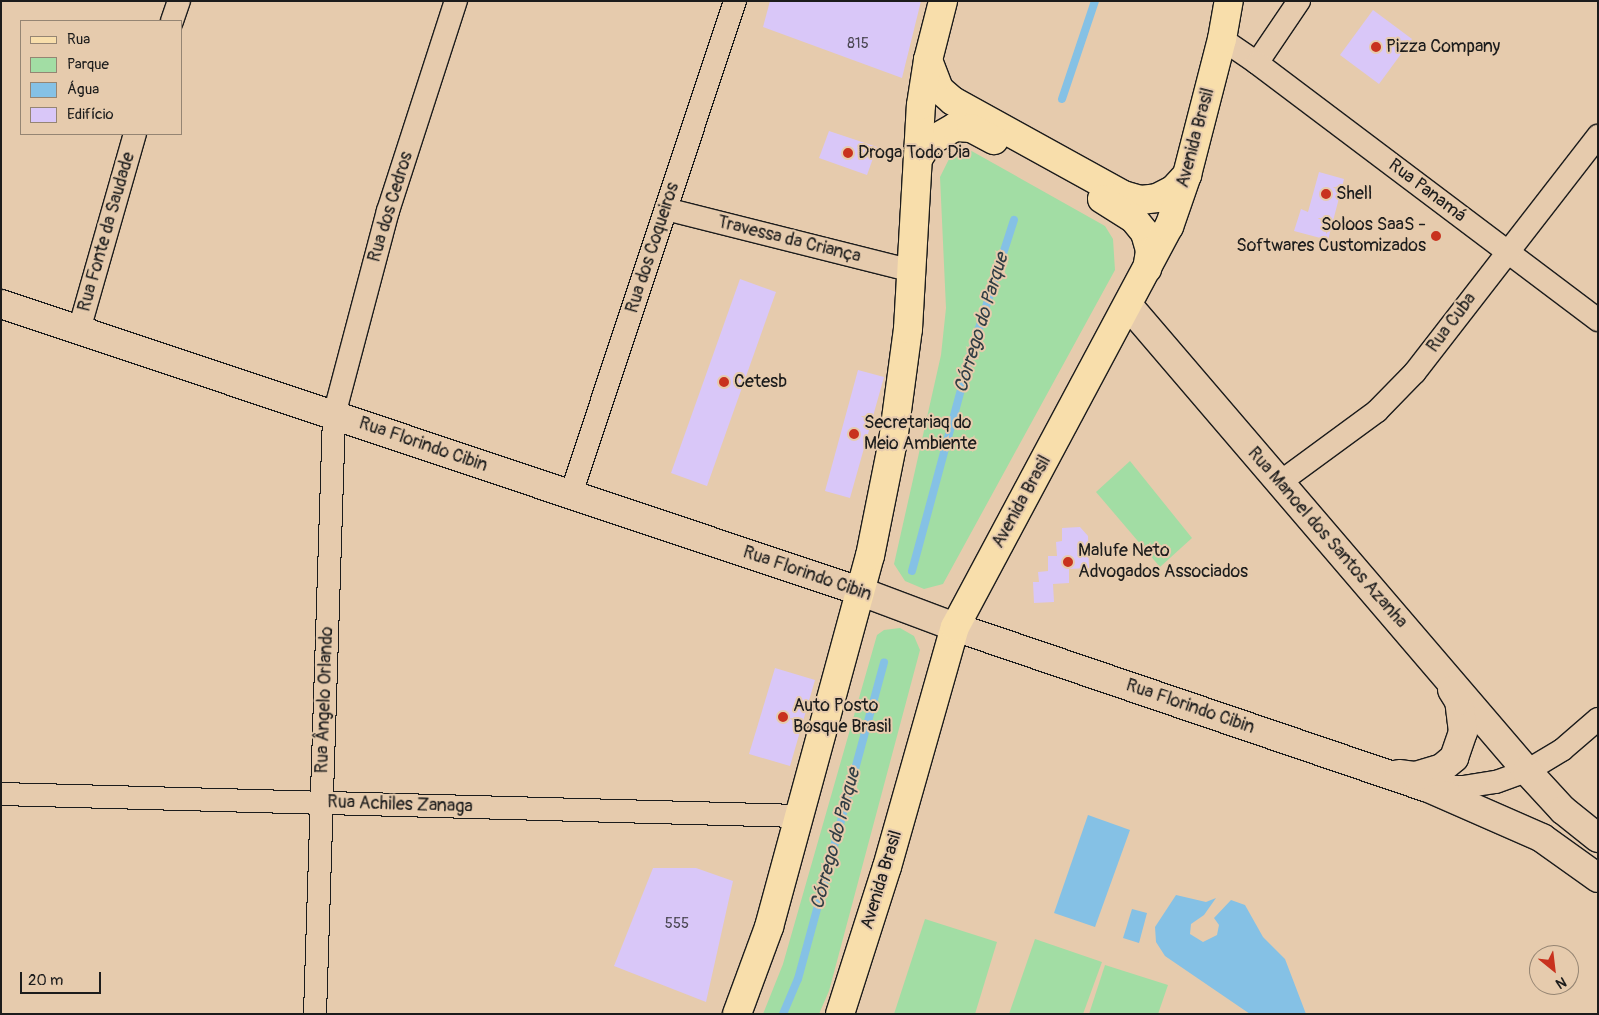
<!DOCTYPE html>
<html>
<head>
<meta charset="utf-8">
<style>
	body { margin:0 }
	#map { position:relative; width:1599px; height:1015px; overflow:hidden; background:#e6cbad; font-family:Pangolin,sans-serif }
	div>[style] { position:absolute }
	.green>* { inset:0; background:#a2dda4 }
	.water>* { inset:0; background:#85c1e5 }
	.stream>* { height:8px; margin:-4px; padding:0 4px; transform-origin:4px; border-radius:4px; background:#85c1e5 }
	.building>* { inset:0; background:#d9c7f8 }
	.roads { filter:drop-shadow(1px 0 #1c1c1c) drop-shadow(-1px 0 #1c1c1c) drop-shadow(0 1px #1c1c1c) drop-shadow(0 -1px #1c1c1c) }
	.street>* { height:22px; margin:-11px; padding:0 11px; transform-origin:11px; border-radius:11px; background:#e6cbad }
	.secondary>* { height:28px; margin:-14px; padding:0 14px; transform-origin:14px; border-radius:14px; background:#e6cbad }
	.primary>* { height:28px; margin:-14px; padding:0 14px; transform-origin:14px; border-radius:14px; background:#f8deab }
	.dots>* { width:14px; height:14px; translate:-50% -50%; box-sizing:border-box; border:2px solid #e6cbad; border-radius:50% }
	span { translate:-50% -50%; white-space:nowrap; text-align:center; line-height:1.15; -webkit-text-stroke:4px #e6cbad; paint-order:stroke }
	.number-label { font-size:15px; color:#4b4753 }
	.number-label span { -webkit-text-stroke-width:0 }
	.poi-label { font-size:18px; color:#1c1c1c }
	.left { translate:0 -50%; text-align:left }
	.right { translate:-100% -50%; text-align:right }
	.street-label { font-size:18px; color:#1c1c1c }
	.water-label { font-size:19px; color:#313d44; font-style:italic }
	.frame { position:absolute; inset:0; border:2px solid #1c1c1c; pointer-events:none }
	.legend { position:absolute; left:20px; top:20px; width:162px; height:115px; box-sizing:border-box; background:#e6cbad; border:1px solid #958573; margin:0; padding:6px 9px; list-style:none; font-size:15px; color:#1c1c1c }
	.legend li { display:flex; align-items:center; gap:10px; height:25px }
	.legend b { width:25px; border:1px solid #958573 }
	.north { position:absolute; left:1529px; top:945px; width:50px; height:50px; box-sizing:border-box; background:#e6cbad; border:1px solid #958573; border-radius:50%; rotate:151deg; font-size:14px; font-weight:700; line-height:20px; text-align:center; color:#1c1c1c }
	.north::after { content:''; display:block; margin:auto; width:18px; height:22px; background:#c8321e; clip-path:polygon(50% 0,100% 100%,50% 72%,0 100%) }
	.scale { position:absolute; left:20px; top:972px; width:81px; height:22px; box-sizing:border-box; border:2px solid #1c1c1c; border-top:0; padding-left:6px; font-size:15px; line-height:18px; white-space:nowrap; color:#1c1c1c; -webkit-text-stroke:4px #e6cbad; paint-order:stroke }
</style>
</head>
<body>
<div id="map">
	<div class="green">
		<i style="clip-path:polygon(968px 149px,1105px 226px,1113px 239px,1115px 270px,943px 584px,924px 589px,905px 581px,894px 564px,941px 355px,946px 308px,940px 177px,949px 159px)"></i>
		<i style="clip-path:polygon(1130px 461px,1192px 538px,1160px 567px,1096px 492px)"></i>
		<i style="clip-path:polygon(900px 628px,914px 636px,920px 650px,829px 991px,819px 1014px,763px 1014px,783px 964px,877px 635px,884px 630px)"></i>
		<i style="clip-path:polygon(925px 919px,997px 942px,975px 1014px,894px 1014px)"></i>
		<i style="clip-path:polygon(1035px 939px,1102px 962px,1083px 1014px,1009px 1014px)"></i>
		<i style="clip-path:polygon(1105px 965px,1168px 985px,1158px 1014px,1089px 1014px)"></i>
	</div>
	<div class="water">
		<i style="clip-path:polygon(1088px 815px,1130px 830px,1095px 927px,1054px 913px)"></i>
		<i style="clip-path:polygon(1176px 895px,1206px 902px,1216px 898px,1204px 915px,1191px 924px,1190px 934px,1203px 942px,1217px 935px,1219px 925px,1214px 918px,1231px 900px,1245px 905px,1263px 937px,1285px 959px,1306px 1014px,1250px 1014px,1165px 956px,1156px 942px,1155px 927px)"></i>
		<i style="clip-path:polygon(1132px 909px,1147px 913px,1139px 943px,1123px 938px)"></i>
	</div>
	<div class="stream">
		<i style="left:1062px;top:99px;width:103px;rotate:-71.4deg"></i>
		<i style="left:912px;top:571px;width:223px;rotate:-74.9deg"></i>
		<i style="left:970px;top:356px;width:143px;rotate:-72.1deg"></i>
		<i style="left:783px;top:1014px;width:38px;rotate:-67deg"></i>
		<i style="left:798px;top:979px;width:328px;rotate:-74.8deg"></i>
	</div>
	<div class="building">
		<i style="clip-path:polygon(770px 1px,921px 1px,902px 78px,763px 27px)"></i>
		<i style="clip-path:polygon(1373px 10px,1412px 39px,1379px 84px,1340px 55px)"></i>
		<i style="clip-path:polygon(829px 131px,877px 147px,867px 175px,819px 158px)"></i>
		<i style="clip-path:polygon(1319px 172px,1344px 179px,1328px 240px,1294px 231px,1301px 209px,1308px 212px)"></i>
		<i style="clip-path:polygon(740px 279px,776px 292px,707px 486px,671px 473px)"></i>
		<i style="clip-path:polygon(858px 370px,884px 377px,850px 498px,825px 491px)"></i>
		<i style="clip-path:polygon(1080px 527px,1088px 536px,1089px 568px,1069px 569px,1069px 583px,1053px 584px,1054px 602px,1034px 603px,1033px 582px,1039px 582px,1038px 572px,1048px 571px,1048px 556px,1057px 556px,1056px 542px,1062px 541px,1062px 528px)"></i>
		<i style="clip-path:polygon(775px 668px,815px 680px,790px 766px,749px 754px)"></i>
		<i style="clip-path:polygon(653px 868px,696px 868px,733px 881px,706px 1002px,614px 966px)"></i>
	</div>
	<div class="roads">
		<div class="street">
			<i style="left:172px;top:21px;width:21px;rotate:-71deg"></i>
			<i style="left:1222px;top:39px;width:42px;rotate:34.4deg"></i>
			<i style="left:1257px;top:63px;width:75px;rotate:-55.9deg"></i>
			<i style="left:1257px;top:63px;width:427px;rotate:37deg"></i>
			<i style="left:666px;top:209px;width:254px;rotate:14.1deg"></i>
			<i style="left:79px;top:330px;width:204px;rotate:-74.1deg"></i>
			<i style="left:1279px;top:483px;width:122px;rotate:-36.3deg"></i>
			<i style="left:1377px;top:411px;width:54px;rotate:-45.7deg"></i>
			<i style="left:1415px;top:372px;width:299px;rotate:-52.2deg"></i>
			<i style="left:571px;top:494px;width:520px;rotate:-71.6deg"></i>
			<i style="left:1431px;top:787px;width:32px"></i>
			<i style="left:1463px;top:787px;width:33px;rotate:-9deg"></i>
			<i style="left:1496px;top:782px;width:33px;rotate:-20deg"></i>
			<i style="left:1527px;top:771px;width:41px;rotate:-31deg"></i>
			<i style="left:1562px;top:750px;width:48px;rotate:-40.7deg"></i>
			<i style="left:1px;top:794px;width:798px;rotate:1.58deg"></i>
			<i style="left:315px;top:1014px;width:599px;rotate:-88.18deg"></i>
			<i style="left:334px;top:415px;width:211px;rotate:-75.2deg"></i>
			<i style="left:388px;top:211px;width:221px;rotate:-72.1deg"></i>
		</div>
		<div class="secondary">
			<i style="left:1px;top:304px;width:908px;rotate:18.49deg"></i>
			<i style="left:862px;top:592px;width:99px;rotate:20.6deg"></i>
			<i style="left:955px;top:627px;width:497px;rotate:18.8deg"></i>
			<i style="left:1426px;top:787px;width:127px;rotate:23.7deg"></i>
			<i style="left:1542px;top:838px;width:69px;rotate:35.5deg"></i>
			<i style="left:1128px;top:305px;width:613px;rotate:49.43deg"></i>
			<i style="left:1527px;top:771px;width:53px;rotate:47.3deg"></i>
			<i style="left:1563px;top:810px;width:45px;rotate:38.7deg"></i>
			<i style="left:1399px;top:774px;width:17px;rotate:7deg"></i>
			<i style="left:1416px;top:776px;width:27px;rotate:-17deg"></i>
			<i style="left:1442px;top:768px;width:16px;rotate:-40deg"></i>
			<i style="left:1454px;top:758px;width:28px;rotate:-71deg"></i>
			<i style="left:1463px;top:732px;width:31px;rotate:-97deg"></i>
			<i style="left:1459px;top:701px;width:13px;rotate:-122deg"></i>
		</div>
		<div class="primary">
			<i style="left:928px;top:60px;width:31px;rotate:69deg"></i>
			<i style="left:939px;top:89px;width:18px;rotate:41deg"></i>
			<i style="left:953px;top:101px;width:194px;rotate:28.9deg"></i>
			<i style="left:1123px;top:195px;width:19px;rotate:16deg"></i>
			<i style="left:1141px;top:200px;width:16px;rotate:-7deg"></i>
			<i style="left:1157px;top:198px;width:18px;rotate:-27deg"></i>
			<i style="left:1173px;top:190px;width:21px;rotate:-47deg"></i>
			<i style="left:918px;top:159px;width:20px;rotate:-57deg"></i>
			<i style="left:929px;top:142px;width:30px;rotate:-30deg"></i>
			<i style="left:955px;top:127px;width:16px;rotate:4deg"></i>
			<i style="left:971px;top:128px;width:26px;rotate:28deg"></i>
			<i style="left:1102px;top:199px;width:36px;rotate:32deg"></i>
			<i style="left:1133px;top:218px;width:19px;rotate:51deg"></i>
			<i style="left:1145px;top:233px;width:19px;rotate:74deg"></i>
			<i style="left:1150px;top:251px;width:18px;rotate:99deg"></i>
			<i style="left:737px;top:1014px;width:93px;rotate:-69.8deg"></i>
			<i style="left:769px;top:927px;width:385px;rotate:-74.8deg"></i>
			<i style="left:870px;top:556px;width:117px;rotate:-78.7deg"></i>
			<i style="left:893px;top:441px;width:113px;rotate:-82.4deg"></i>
			<i style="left:908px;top:329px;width:224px;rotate:-86.7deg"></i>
			<i style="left:921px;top:105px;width:46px;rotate:-81.2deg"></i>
			<i style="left:928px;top:60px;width:61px;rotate:-75.7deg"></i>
			<i style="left:840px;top:1014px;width:154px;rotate:-72.3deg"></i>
			<i style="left:887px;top:867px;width:249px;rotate:-74.2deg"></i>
			<i style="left:955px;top:627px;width:454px;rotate:-61.9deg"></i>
			<i style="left:1169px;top:227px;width:55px;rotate:-70.9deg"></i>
			<i style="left:1187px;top:175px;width:140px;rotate:-75.6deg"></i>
			<i style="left:1222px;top:39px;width:39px;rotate:-80deg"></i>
		</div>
	</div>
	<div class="dots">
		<i style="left:1376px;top:47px;background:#c8321e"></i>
		<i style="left:848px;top:153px;background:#c8321e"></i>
		<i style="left:1326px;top:194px;background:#c8321e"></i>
		<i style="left:1436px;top:236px;background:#c8321e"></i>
		<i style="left:724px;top:382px;background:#c8321e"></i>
		<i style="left:854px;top:434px;background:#c8321e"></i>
		<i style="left:1068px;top:562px;background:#c8321e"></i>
		<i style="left:783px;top:717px;background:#c8321e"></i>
	</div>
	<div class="number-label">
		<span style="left:858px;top:44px">815</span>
		<span style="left:677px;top:924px">555</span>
	</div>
	<div class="poi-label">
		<span class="left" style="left:1386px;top:47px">Pizza Company</span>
		<span class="left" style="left:858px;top:153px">Droga Todo Dia</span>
		<span class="left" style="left:1336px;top:194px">Shell</span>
		<span class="right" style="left:1426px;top:236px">Soloos SaaS -<br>Softwares Customizados</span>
		<span class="left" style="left:734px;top:382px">Cetesb</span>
		<span class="left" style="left:864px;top:434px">Secretariaq do<br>Meio Ambiente</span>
		<span class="left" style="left:1078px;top:562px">Malufe Neto<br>Advogados Associados</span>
		<span class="left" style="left:793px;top:717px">Auto Posto<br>Bosque Brasil</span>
	</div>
	<div class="street-label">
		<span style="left:1196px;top:138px;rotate:-75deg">Avenida Brasil</span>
		<span style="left:1427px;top:191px;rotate:37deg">Rua Panamá</span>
		<span style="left:391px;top:207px;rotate:-73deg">Rua dos Cedros</span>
		<span style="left:107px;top:232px;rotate:-74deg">Rua Fonte da Saudade</span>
		<span style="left:789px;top:240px;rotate:14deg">Travessa da Criança</span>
		<span style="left:653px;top:248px;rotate:-72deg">Rua dos Coqueiros</span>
		<span style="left:1452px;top:323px;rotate:-53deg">Rua Cuba</span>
		<span style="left:423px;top:445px;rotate:19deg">Rua Florindo Cibin</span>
		<span style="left:1022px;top:502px;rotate:-61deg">Avenida Brasil</span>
		<span style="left:1327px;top:538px;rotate:49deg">Rua Manoel dos Santos Azanha</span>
		<span style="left:807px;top:574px;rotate:19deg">Rua Florindo Cibin</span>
		<span style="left:325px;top:700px;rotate:-88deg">Rua Ângelo Orlando</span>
		<span style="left:1190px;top:707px;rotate:19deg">Rua Florindo Cibin</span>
		<span style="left:400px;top:805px;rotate:2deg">Rua Achiles Zanaga</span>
		<span style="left:882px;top:880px;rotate:-73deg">Avenida Brasil</span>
	</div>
	<div class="water-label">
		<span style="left:982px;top:323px;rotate:-73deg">Córrego do Parque</span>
		<span style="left:836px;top:839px;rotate:-75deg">Córrego do Parque</span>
	</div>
	<div class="frame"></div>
	<ul class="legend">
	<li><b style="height:6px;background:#f8deab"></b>Rua</li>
	<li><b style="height:14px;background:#a2dda4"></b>Parque</li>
	<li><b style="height:14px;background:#85c1e5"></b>Água</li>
	<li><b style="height:14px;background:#d9c7f8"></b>Edifício</li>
	</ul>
	<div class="north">N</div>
	<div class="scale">20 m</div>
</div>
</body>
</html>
